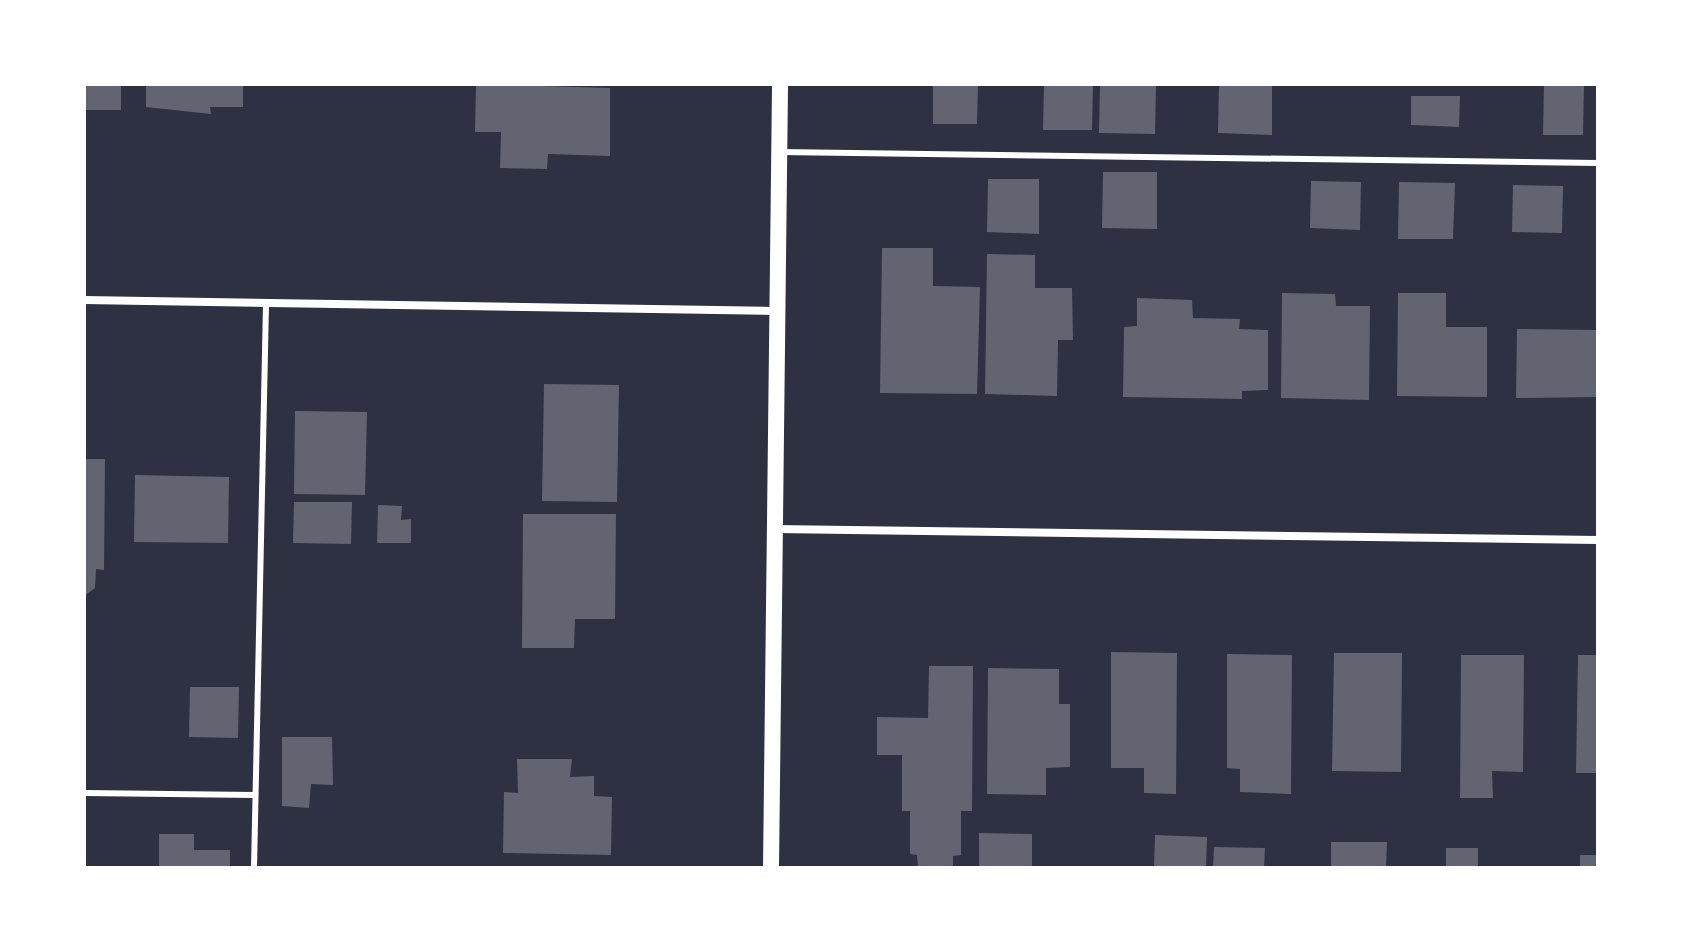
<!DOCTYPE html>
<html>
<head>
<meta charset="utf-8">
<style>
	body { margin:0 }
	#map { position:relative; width:1682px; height:952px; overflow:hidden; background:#2d3142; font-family:Cabin,sans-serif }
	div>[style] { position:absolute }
	.building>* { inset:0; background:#626471 }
	.service>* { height:6px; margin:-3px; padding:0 3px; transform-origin:3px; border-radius:3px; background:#fff }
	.minor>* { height:8px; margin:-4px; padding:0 4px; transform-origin:4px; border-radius:4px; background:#fff }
	.secondary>* { height:16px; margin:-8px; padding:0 8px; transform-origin:8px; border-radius:8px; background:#fff }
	span { translate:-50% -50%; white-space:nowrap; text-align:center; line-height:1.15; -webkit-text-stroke:8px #fff; paint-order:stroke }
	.frame { position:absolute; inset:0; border:86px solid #fff; pointer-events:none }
</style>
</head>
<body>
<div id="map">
	<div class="building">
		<i style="clip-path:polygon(84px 84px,121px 84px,121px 110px,84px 110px)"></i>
		<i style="clip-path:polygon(146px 84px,243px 84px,243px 107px,210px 107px,211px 114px,146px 107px)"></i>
		<i style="clip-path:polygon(476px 84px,610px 88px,610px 156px,548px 154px,547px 169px,500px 168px,501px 132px,475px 132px)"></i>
		<i style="clip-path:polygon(933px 84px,978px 84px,977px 124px,933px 124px)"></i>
		<i style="clip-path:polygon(1044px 84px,1093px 84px,1092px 130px,1043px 130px)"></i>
		<i style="clip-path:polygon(1100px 84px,1156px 84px,1155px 134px,1099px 133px)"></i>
		<i style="clip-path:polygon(1219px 84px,1272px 84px,1272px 135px,1218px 133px)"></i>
		<i style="clip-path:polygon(1544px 84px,1584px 84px,1583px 135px,1543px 135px)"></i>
		<i style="clip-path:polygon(1411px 96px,1460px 96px,1459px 127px,1411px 125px)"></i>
		<i style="clip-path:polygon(1103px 172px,1157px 172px,1157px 229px,1102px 228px)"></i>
		<i style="clip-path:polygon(988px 179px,1039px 179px,1039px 234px,987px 232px)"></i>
		<i style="clip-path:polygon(1311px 181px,1361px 182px,1360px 230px,1310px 228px)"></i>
		<i style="clip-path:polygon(1399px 182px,1455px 183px,1453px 239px,1398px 239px)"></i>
		<i style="clip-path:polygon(1513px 185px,1563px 186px,1562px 233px,1512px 232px)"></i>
		<i style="clip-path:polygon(882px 248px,933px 248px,933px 286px,980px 287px,977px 394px,880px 393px)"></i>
		<i style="clip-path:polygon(987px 254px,1035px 255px,1035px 288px,1072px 288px,1073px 340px,1058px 340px,1057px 396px,985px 394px)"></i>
		<i style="clip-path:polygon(1282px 293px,1335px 294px,1336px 306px,1370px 306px,1369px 400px,1281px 398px)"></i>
		<i style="clip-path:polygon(1398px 293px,1446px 293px,1446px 327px,1487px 327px,1487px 397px,1397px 396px)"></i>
		<i style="clip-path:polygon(1137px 298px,1192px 300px,1193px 318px,1240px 319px,1239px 329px,1268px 330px,1268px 390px,1242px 391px,1242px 399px,1123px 397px,1124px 327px,1137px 326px)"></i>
		<i style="clip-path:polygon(1517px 329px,1598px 330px,1598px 397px,1516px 398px)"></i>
		<i style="clip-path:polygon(544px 384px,619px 385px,617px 502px,542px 501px)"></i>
		<i style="clip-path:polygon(295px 411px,367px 412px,365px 495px,294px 494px)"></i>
		<i style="clip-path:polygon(84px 459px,105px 459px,104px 570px,96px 569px,95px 588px,84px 596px)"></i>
		<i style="clip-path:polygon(135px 475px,229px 477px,228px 543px,134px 542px)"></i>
		<i style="clip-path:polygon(294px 502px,352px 502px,351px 544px,293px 543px)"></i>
		<i style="clip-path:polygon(378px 505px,402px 506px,401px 520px,411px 519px,411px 543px,377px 543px)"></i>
		<i style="clip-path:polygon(523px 514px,616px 514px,615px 619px,575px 619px,574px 648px,522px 648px)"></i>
		<i style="clip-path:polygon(1111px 652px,1177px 653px,1176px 794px,1144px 793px,1144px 768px,1111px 768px)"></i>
		<i style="clip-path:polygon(1334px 653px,1402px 653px,1401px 772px,1332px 771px)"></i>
		<i style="clip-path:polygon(1227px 654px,1292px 655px,1291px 794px,1240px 792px,1240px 769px,1227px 768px)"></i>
		<i style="clip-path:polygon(1461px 655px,1524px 655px,1523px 772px,1492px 771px,1493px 798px,1460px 798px)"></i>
		<i style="clip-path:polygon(1578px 655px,1598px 655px,1598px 773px,1576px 773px)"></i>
		<i style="clip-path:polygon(929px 666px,973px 666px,972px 811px,961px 811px,961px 855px,953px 856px,953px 868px,918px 868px,917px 855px,910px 854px,910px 811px,902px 811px,902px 755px,877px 755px,877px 717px,928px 718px)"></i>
		<i style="clip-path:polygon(988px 668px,1059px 669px,1059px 704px,1070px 704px,1070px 767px,1046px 768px,1046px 795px,987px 794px)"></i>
		<i style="clip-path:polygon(190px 687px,239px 687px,238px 738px,189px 737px)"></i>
		<i style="clip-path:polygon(282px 737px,332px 737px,333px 785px,311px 784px,309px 808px,282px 806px)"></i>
		<i style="clip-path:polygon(517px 759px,572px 759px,570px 777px,594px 776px,594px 796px,612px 797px,611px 855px,503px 853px,504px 792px,518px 793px)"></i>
		<i style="clip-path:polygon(979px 833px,1032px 834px,1032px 868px,979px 868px)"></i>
		<i style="clip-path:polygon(159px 834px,194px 834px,194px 850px,230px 850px,230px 868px,159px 868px)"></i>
		<i style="clip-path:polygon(1155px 835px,1207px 837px,1206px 868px,1154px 868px)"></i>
		<i style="clip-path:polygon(1331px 842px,1387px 842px,1386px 868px,1331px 868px)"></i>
		<i style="clip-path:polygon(1214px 847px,1265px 848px,1264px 868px,1213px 868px)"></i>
		<i style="clip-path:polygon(1446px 848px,1478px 848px,1478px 868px,1446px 868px)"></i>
		<i style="clip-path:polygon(1580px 855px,1598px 855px,1598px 868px,1580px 868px)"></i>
	</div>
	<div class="service">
		<i style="left:779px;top:152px;width:819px;rotate:0.77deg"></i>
		<i style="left:84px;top:793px;width:171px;rotate:0.7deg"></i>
		<i style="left:254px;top:868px;width:565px;rotate:-88.78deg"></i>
	</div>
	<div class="minor">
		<i style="left:84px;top:300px;width:693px;rotate:0.91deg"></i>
		<i style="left:775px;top:529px;width:823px;rotate:0.77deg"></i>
	</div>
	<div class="secondary">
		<i style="left:771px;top:868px;width:784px;rotate:-89.34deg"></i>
	</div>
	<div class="frame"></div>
</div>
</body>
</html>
